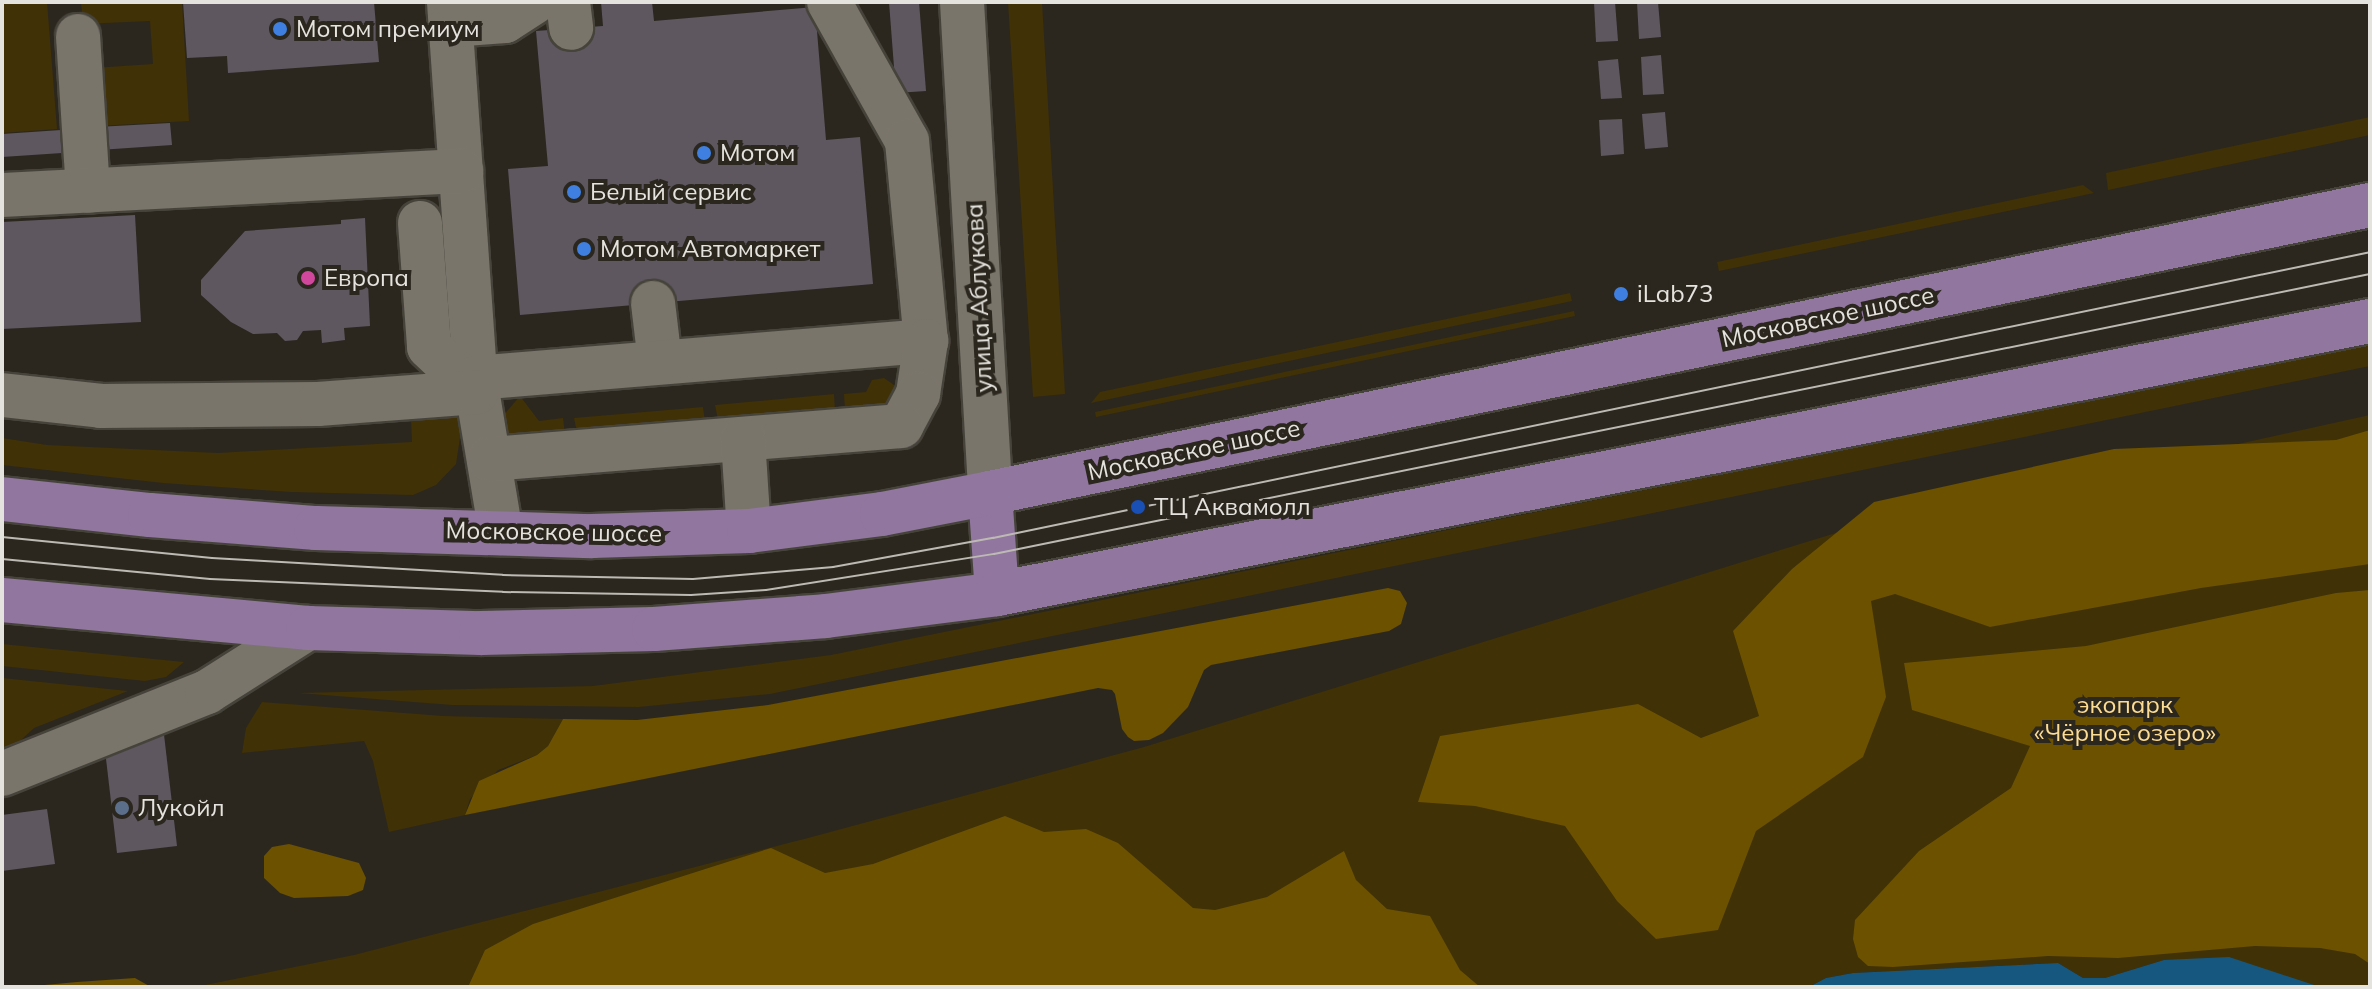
<!DOCTYPE html>
<html>
<head>
<meta charset="utf-8">
<style>
	body { margin:0 }
	#map { position:relative; width:2372px; height:989px; overflow:hidden; background:#2b271e; font-family:Mulish,sans-serif }
	div>[style] { position:absolute }
	.green>* { inset:0; background:#403106 }
	.forest>* { inset:0; background:#6b5100 }
	.water>* { inset:0; background:#165780 }
	.building>* { inset:0; background:#5e5760 }
	.roads { filter:drop-shadow(2px 0 #46433b) drop-shadow(-2px 0 #46433b) drop-shadow(0 2px #46433b) drop-shadow(0 -2px #46433b) }
	.minor>* { height:44px; margin:-22px; padding:0 22px; transform-origin:22px; border-radius:22px; background:#7a756b }
	.major>* { height:44px; margin:-22px; padding:0 22px; transform-origin:22px; border-radius:22px; background:#91769f }
	.tram>* { height:2px; margin:-1px; padding:0 1px; transform-origin:1px; border-radius:1px; background:#bdbab4 }
	.dots>* { width:22px; height:22px; translate:-50% -50%; box-sizing:border-box; border:4px solid #2b271e; border-radius:50% }
	span { translate:-50% -50%; white-space:nowrap; text-align:center; line-height:1.15; -webkit-text-stroke:8px #2b271e; paint-order:stroke }
	.poi-label { font-size:24px; color:#e5e3dd }
	.left { translate:0 -50%; text-align:left }
	.street-label { font-size:24px; color:#e5e3dd }
	.park-label { font-size:24px; color:#fcdb93 }
	.frame { position:absolute; inset:0; border:4px solid #e5e3dd; pointer-events:none }
</style>
</head>
<body>
<div id="map">
	<div class="green">
		<i style="clip-path:polygon(2px 2px,47px 2px,57px 129px,2px 133px)"></i>
		<i style="clip-path:polygon(81px 2px,182px 2px,189px 121px,97px 126px,93px 68px,153px 64px,150px 21px,83px 24px)"></i>
		<i style="clip-path:polygon(1008px 2px,1042px 2px,1065px 394px,1033px 397px)"></i>
		<i style="clip-path:polygon(2370px 117px,2370px 135px,2108px 190px,2106px 173px)"></i>
		<i style="clip-path:polygon(2083px 185px,2094px 193px,1719px 271px,1717px 262px)"></i>
		<i style="clip-path:polygon(1570px 293px,1572px 301px,1091px 403px,1100px 392px)"></i>
		<i style="clip-path:polygon(1574px 311px,1575px 316px,1096px 417px,1095px 412px)"></i>
		<i style="clip-path:polygon(2370px 343px,2370px 366px,770px 694px,639px 707px,452px 705px,298px 693px,593px 686px,831px 655px)"></i>
		<i style="clip-path:polygon(884px 378px,894px 385px,895px 392px,888px 409px,845px 410px,844px 394px,866px 392px,872px 380px)"></i>
		<i style="clip-path:polygon(834px 394px,835px 411px,718px 420px,715px 405px)"></i>
		<i style="clip-path:polygon(520px 396px,539px 421px,563px 418px,565px 434px,536px 442px,504px 435px,502px 417px)"></i>
		<i style="clip-path:polygon(703px 407px,705px 422px,577px 432px,574px 418px)"></i>
		<i style="clip-path:polygon(452px 411px,460px 417px,461px 431px,456px 464px,436px 485px,413px 495px,291px 492px,163px 483px,2px 465px,2px 438px,47px 445px,218px 453px,412px 442px,411px 419px)"></i>
		<i style="clip-path:polygon(2370px 415px,2370px 987px,2320px 987px,2164px 960px,2105px 978px,2083px 978px,2058px 963px,1853px 973px,1826px 978px,1809px 987px,195px 987px,354px 955px,808px 838px,1144px 747px,1839px 532px)"></i>
		<i style="clip-path:polygon(2px 644px,184px 662px,166px 677px,145px 681px,2px 666px)"></i>
		<i style="clip-path:polygon(2px 678px,128px 691px,34px 728px,9px 751px,2px 753px)"></i>
		<i style="clip-path:polygon(262px 702px,443px 716px,563px 719px,548px 746px,537px 755px,498px 770px,470px 799px,465px 815px,389px 832px,373px 761px,364px 741px,242px 753px,246px 728px)"></i>
	</div>
	<div class="forest">
		<i style="clip-path:polygon(2370px 430px,2370px 564px,2201px 588px,1990px 627px,1895px 594px,1871px 601px,1886px 697px,1863px 757px,1756px 831px,1718px 930px,1656px 939px,1617px 901px,1565px 826px,1475px 806px,1418px 802px,1440px 736px,1638px 704px,1701px 738px,1759px 716px,1733px 631px,1792px 569px,1874px 502px,2114px 449px,2336px 440px)"></i>
		<i style="clip-path:polygon(1388px 588px,1400px 591px,1407px 603px,1401px 624px,1389px 631px,1211px 665px,1204px 670px,1188px 707px,1163px 733px,1149px 740px,1134px 741px,1128px 737px,1122px 729px,1115px 694px,1112px 690px,1098px 688px,465px 815px,479px 781px,537px 755px,548px 746px,563px 719px,637px 720px,768px 705px)"></i>
		<i style="clip-path:polygon(2370px 590px,2370px 964px,2355px 954px,2320px 948px,2255px 946px,2118px 958px,2048px 956px,1893px 967px,1868px 966px,1858px 957px,1853px 939px,1855px 920px,1919px 851px,2011px 788px,2030px 746px,1912px 710px,1904px 663px,2086px 646px,2336px 593px)"></i>
		<i style="clip-path:polygon(1005px 816px,1044px 832px,1086px 829px,1118px 843px,1193px 908px,1215px 910px,1267px 897px,1344px 851px,1356px 880px,1387px 909px,1430px 916px,1460px 970px,1480px 987px,468px 987px,485px 950px,533px 924px,771px 848px,825px 873px,873px 864px)"></i>
		<i style="clip-path:polygon(289px 844px,359px 863px,366px 878px,363px 890px,348px 896px,294px 898px,280px 893px,264px 878px,264px 856px,272px 847px)"></i>
		<i style="clip-path:polygon(135px 978px,151px 987px,23px 987px,77px 982px)"></i>
	</div>
	<div class="water">
		<i style="clip-path:polygon(2229px 957px,2320px 987px,1809px 987px,1826px 978px,1853px 973px,2058px 963px,2083px 978px,2105px 978px,2164px 960px)"></i>
	</div>
	<div class="building">
		<i style="clip-path:polygon(183px 2px,374px 2px,379px 62px,228px 73px,227px 56px,187px 58px)"></i>
		<i style="clip-path:polygon(601px 2px,652px 2px,654px 21px,815px 7px,826px 140px,860px 137px,873px 284px,520px 315px,508px 169px,548px 166px,536px 31px,603px 26px)"></i>
		<i style="clip-path:polygon(889px 2px,919px 2px,926px 91px,896px 93px)"></i>
		<i style="clip-path:polygon(1594px 2px,1615px 2px,1618px 41px,1596px 42px)"></i>
		<i style="clip-path:polygon(1637px 2px,1658px 2px,1661px 37px,1639px 39px)"></i>
		<i style="clip-path:polygon(1661px 55px,1664px 94px,1643px 95px,1641px 57px)"></i>
		<i style="clip-path:polygon(1618px 59px,1622px 98px,1601px 99px,1598px 61px)"></i>
		<i style="clip-path:polygon(1665px 112px,1668px 147px,1645px 149px,1642px 114px)"></i>
		<i style="clip-path:polygon(1622px 119px,1624px 154px,1601px 156px,1599px 120px)"></i>
		<i style="clip-path:polygon(170px 123px,172px 145px,99px 150px,97px 127px)"></i>
		<i style="clip-path:polygon(61px 130px,62px 153px,2px 157px,2px 134px)"></i>
		<i style="clip-path:polygon(135px 215px,141px 322px,2px 329px,2px 222px)"></i>
		<i style="clip-path:polygon(365px 218px,370px 326px,344px 328px,345px 340px,322px 343px,321px 330px,303px 331px,297px 340px,285px 341px,277px 333px,253px 334px,231px 322px,201px 295px,201px 280px,245px 231px,341px 224px,341px 220px)"></i>
		<i style="clip-path:polygon(163px 726px,177px 846px,117px 853px,103px 733px)"></i>
		<i style="clip-path:polygon(47px 809px,55px 864px,2px 871px,2px 815px)"></i>
	</div>
	<div class="roads">
		<div class="minor">
			<i style="left:449px;top:2px;width:377px;rotate:86deg"></i>
			<i style="left:475px;top:378px;width:157px;rotate:80.5deg"></i>
			<i style="left:568px;top:2px;width:26px;rotate:83deg"></i>
			<i style="left:829px;top:2px;width:159px;rotate:60.7deg"></i>
			<i style="left:907px;top:141px;width:201px;rotate:84.6deg"></i>
			<i style="left:962px;top:2px;width:492px;rotate:86.7deg"></i>
			<i style="left:451px;top:25px;width:54px;rotate:-4.2deg"></i>
			<i style="left:505px;top:21px;width:35px;rotate:-33deg"></i>
			<i style="left:78px;top:36px;width:155px;rotate:86.3deg"></i>
			<i style="left:2px;top:195px;width:460px;rotate:-3deg"></i>
			<i style="left:420px;top:223px;width:124px;rotate:85.8deg"></i>
			<i style="left:429px;top:347px;width:66px;rotate:43.2deg"></i>
			<i style="left:653px;top:303px;width:59px;rotate:83.2deg"></i>
			<i style="left:475px;top:378px;width:453px;rotate:-4.7deg"></i>
			<i style="left:926px;top:341px;width:54px;rotate:98.6deg"></i>
			<i style="left:918px;top:394px;width:36px;rotate:118deg"></i>
			<i style="left:901px;top:426px;width:413px;rotate:175.4deg"></i>
			<i style="left:2px;top:395px;width:100px;rotate:6.3deg"></i>
			<i style="left:101px;top:406px;width:217px;rotate:-0.5deg"></i>
			<i style="left:318px;top:404px;width:159px;rotate:-4.3deg"></i>
			<i style="left:743px;top:439px;width:92px;rotate:86.3deg"></i>
			<i style="left:2px;top:774px;width:221px;rotate:-21.8deg"></i>
			<i style="left:207px;top:692px;width:120px;rotate:-32.4deg"></i>
		</div>
		<div class="major">
			<i style="left:990px;top:493px;width:101px;rotate:86deg"></i>
			<i style="left:2px;top:499px;width:149px;rotate:6.2deg"></i>
			<i style="left:150px;top:515px;width:167px;rotate:4.5deg"></i>
			<i style="left:316px;top:528px;width:276px;rotate:1.7deg"></i>
			<i style="left:592px;top:536px;width:157px;rotate:-1.8deg"></i>
			<i style="left:749px;top:531px;width:134px;rotate:-7.3deg"></i>
			<i style="left:882px;top:514px;width:110px;rotate:-11deg"></i>
			<i style="left:990px;top:493px;width:1410px;rotate:-11.79deg"></i>
			<i style="left:2px;top:600px;width:307px;rotate:5.2deg"></i>
			<i style="left:308px;top:628px;width:173px;rotate:1.7deg"></i>
			<i style="left:481px;top:633px;width:173px;rotate:-1.3deg"></i>
			<i style="left:654px;top:629px;width:172px;rotate:-4.3deg"></i>
			<i style="left:826px;top:616px;width:172px;rotate:-7.3deg"></i>
			<i style="left:997px;top:594px;width:1400px;rotate:-11.25deg"></i>
		</div>
	</div>
	<div class="tram">
		<i style="left:2px;top:537px;width:211px;rotate:5.7deg"></i>
		<i style="left:212px;top:558px;width:291px;rotate:3.3deg"></i>
		<i style="left:503px;top:575px;width:190px;rotate:1.2deg"></i>
		<i style="left:693px;top:579px;width:141px;rotate:-4.9deg"></i>
		<i style="left:833px;top:567px;width:163px;rotate:-10.3deg"></i>
		<i style="left:993px;top:538px;width:1406px;rotate:-11.73deg"></i>
		<i style="left:2px;top:559px;width:209px;rotate:5.5deg"></i>
		<i style="left:210px;top:579px;width:293px;rotate:2.5deg"></i>
		<i style="left:503px;top:592px;width:188px;rotate:0.9deg"></i>
		<i style="left:691px;top:595px;width:75px;rotate:-3.8deg"></i>
		<i style="left:766px;top:590px;width:231px;rotate:-9deg"></i>
		<i style="left:994px;top:554px;width:1404px;rotate:-11.5deg"></i>
	</div>
	<div class="dots">
		<i style="left:280px;top:29px;background:#3f7fe0"></i>
		<i style="left:704px;top:153px;background:#3f7fe0"></i>
		<i style="left:574px;top:192px;background:#3f7fe0"></i>
		<i style="left:584px;top:249px;background:#3f7fe0"></i>
		<i style="left:308px;top:278px;background:#d1479c"></i>
		<i style="left:1621px;top:294px;background:#3f7fe0"></i>
		<i style="left:1138px;top:507px;background:#1a4fb4"></i>
		<i style="left:122px;top:808px;background:#5c6f8a"></i>
	</div>
	<div class="poi-label">
		<span class="left" style="left:296px;top:29px">Мотом премиум</span>
		<span class="left" style="left:720px;top:153px">Мотом</span>
		<span class="left" style="left:590px;top:192px">Белый сервис</span>
		<span class="left" style="left:600px;top:249px">Мотом Автомаркет</span>
		<span class="left" style="left:324px;top:278px">Европа</span>
		<span class="left" style="left:1637px;top:294px">iLab73</span>
		<span class="left" style="left:1154px;top:507px">ТЦ Аквамолл</span>
		<span class="left" style="left:138px;top:808px">Лукойл</span>
	</div>
	<div class="street-label">
		<span style="left:979px;top:298px;rotate:-93deg">улица Аблукова</span>
		<span style="left:1828px;top:317px;rotate:-12deg">Московское шоссе</span>
		<span style="left:1194px;top:450px;rotate:-12deg">Московское шоссе</span>
		<span style="left:554px;top:532px;rotate:1deg">Московское шоссе</span>
	</div>
	<div class="park-label">
		<span style="left:2125px;top:719px">экопарк<br>«Чёрное озеро»</span>
	</div>
	<div class="frame"></div>
</div>
</body>
</html>
